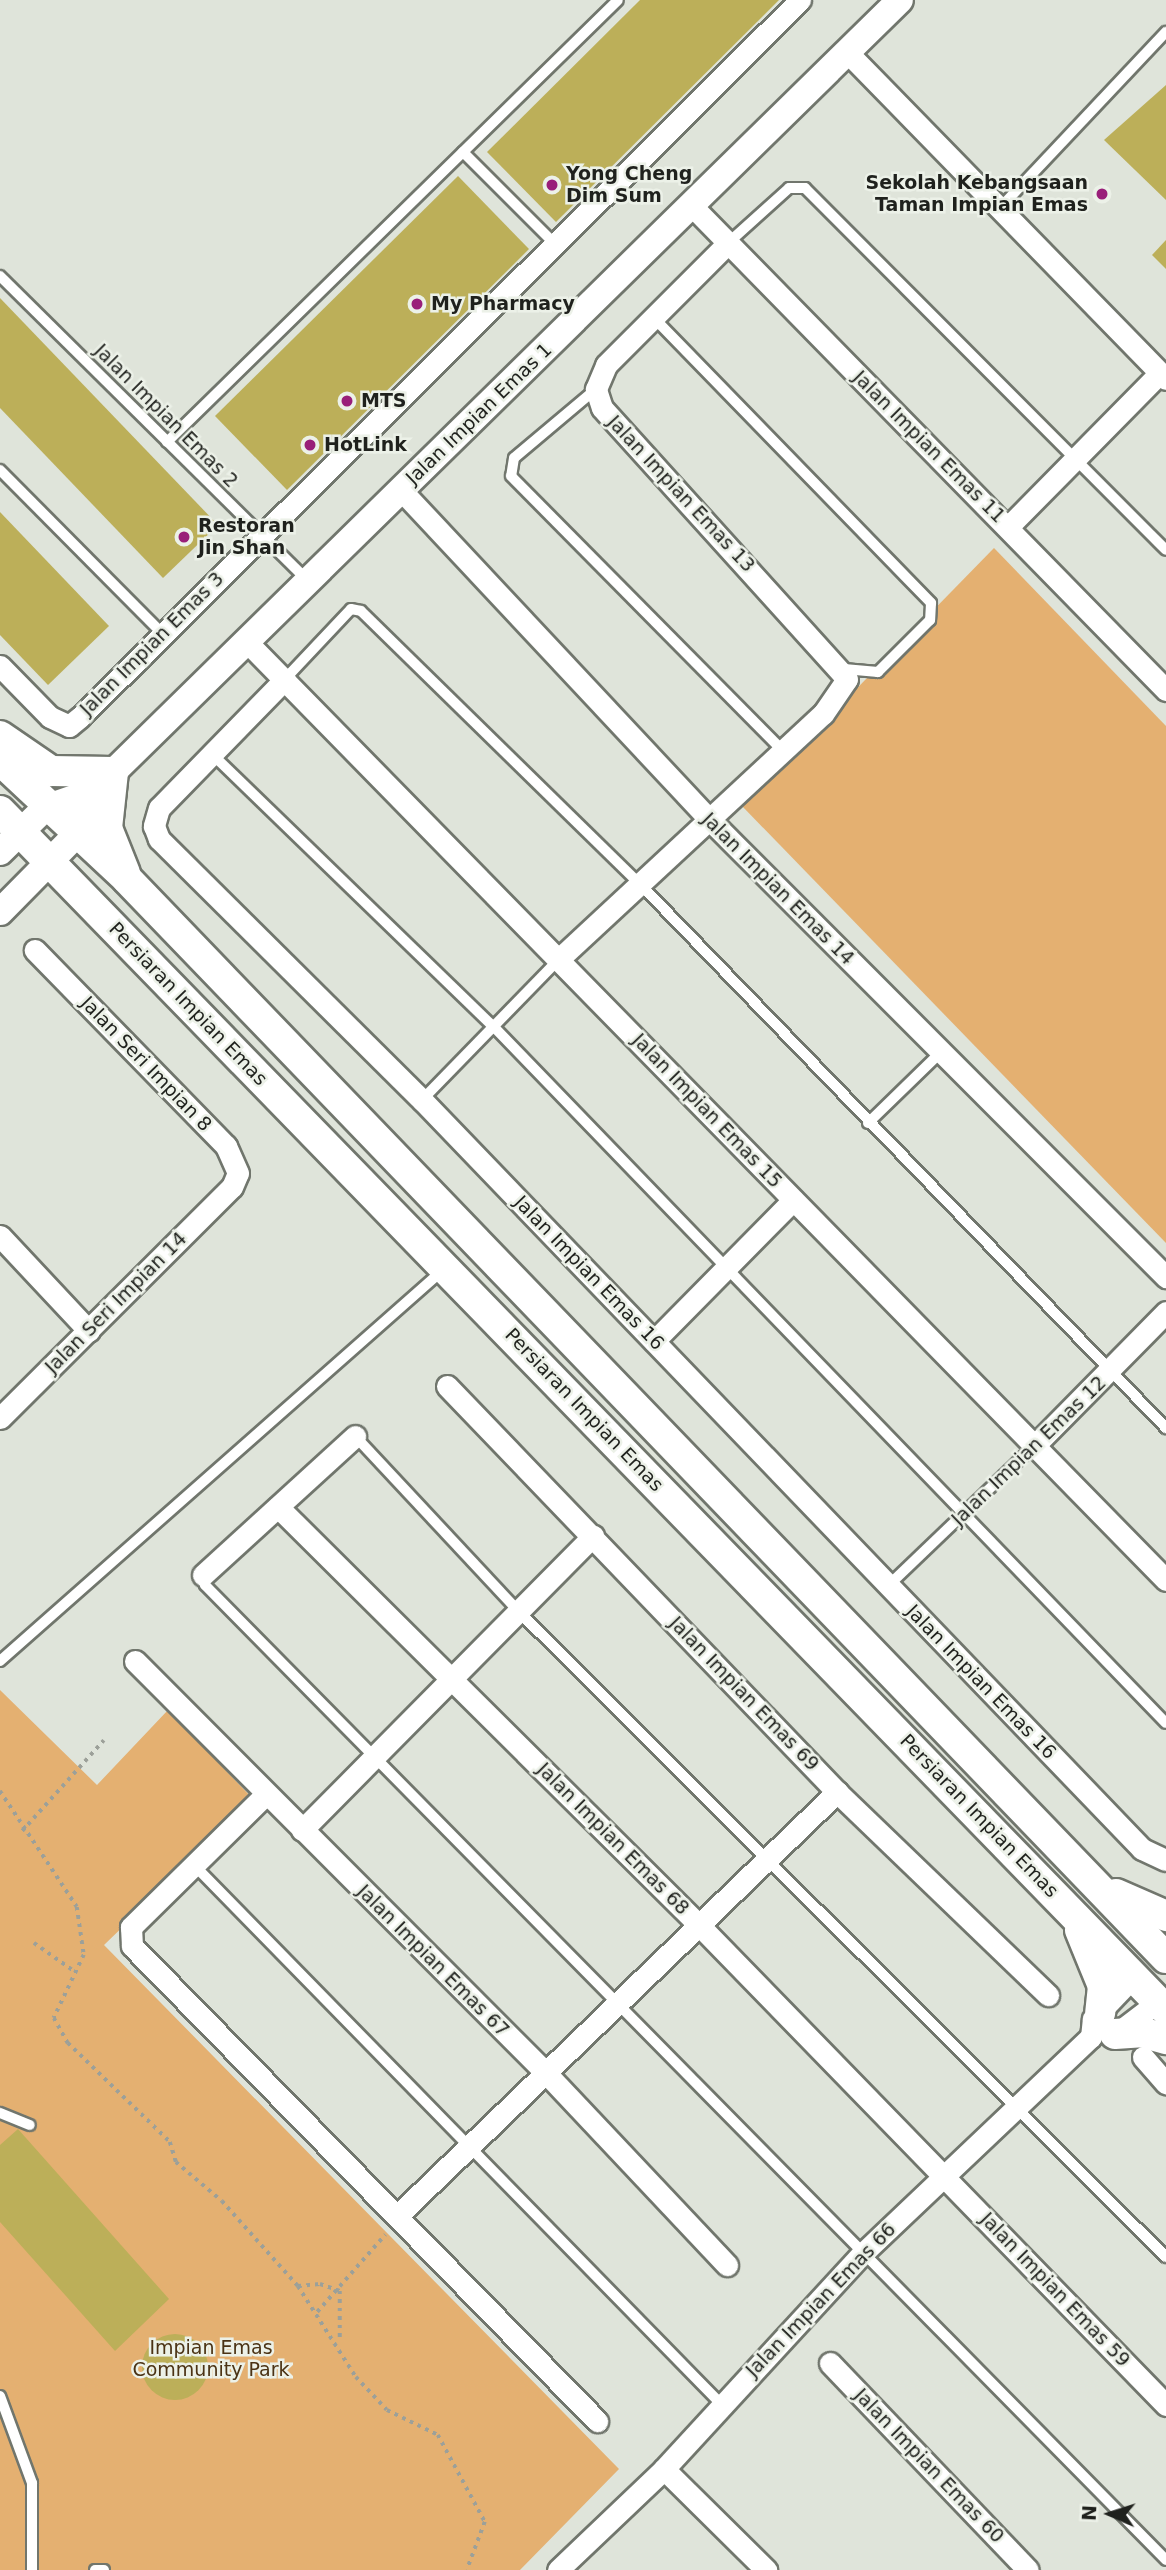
<!DOCTYPE html>
<html>
<head>
<meta charset="utf-8">
<style>
	body { margin:0 }
	#map { position:relative; width:1166px; height:2570px; overflow:hidden; background:#dfe4da; font-family:"DejaVu Sans",sans-serif }
	div>[style] { position:absolute }
	.green>* { inset:0; background:#e4b071 }
	.building>* { inset:0; background:#bcaf59 }
	.round { border-radius:50% }
	.path>* { height:3.5px; margin-top:-1.75px; transform-origin:0; background:repeating-linear-gradient(90deg,#9ca099 0 3.5px,transparent 0 8.5px) }
	.roads { filter:drop-shadow(2px 0 #71766d) drop-shadow(-2px 0 #71766d) drop-shadow(0 2px #71766d) drop-shadow(0 -2px #71766d) }
	.service>* { height:10px; margin:-5px; padding:0 5px; transform-origin:5px; border-radius:5px; background:#fff }
	.minor>* { height:21px; margin:-10.5px; padding:0 10.5px; transform-origin:10.5px; border-radius:10.5px; background:#fff }
	.tertiary>* { height:26px; margin:-13px; padding:0 13px; transform-origin:13px; border-radius:13px; background:#fff }
	.secondary>* { height:30px; margin:-15px; padding:0 15px; transform-origin:15px; border-radius:15px; background:#fff }
	.dots>* { width:19px; height:19px; translate:-50% -50%; box-sizing:border-box; border:4px solid #ecf1e8; border-radius:50% }
	span { translate:-50% -50%; white-space:nowrap; text-align:center; line-height:1.15; -webkit-text-stroke:5px #ecf1e8; paint-order:stroke }
	.poi-label { font-size:19px; color:#1f211d; font-weight:700 }
	.left { translate:0 -50%; text-align:left }
	.right { translate:-100% -50%; text-align:right }
	.street-label { font-size:19px; color:#1f211d }
	.park-label { font-size:19px; color:#4b3315 }
	.north { position:absolute; left:1075px; top:2479px; width:70px; height:70px; -webkit-text-stroke:5px #ecf1e8; paint-order:stroke; rotate:273deg; font-size:19px; font-weight:700; line-height:28px; text-align:center; color:#1f211d }
	.north::after { content:''; display:block; margin:auto; width:24px; height:32px; background:#1f211d; clip-path:polygon(50% 0,100% 100%,50% 72%,0 100%) }
</style>
</head>
<body>
<div id="map">
	<div class="green">
		<i style="clip-path:polygon(994px 548px,1166px 726px,1166px 1243px,742px 806px)"></i>
		<i style="clip-path:polygon(0 1690px,97px 1785px,168px 1710px,254px 1800px,104px 1945px,619px 2469px,520px 2570px,0 2570px)"></i>
	</div>
	<div class="building">
		<i style="clip-path:polygon(640px 0,779px 0,556px 222px,487px 152px)"></i>
		<i style="clip-path:polygon(1166px 85px,1166px 200px,1104px 140px)"></i>
		<i style="clip-path:polygon(458px 176px,529px 249px,287px 490px,215px 416px)"></i>
		<i style="clip-path:polygon(1166px 240px,1166px 269px,1152px 255px)"></i>
		<i style="clip-path:polygon(0 298px,218px 525px,163px 578px,0 408px)"></i>
		<i style="clip-path:polygon(0 512px,109px 626px,48px 685px,0 635px)"></i>
		<i style="clip-path:polygon(18px 2129px,169px 2299px,115px 2351px,0 2222px,0 2145px)"></i>
		<i class="round" style="left:142px;top:2334px;width:66px;height:66px"></i>
	</div>
	<div class="path">
		<i style="left:0;top:1791px;width:139px;rotate:56.4deg"></i>
		<i style="left:77px;top:1907px;width:49px;rotate:81.7deg"></i>
		<i style="left:84px;top:1955px;width:70px;rotate:115.5deg"></i>
		<i style="left:54px;top:2018px;width:29px;rotate:61deg"></i>
		<i style="left:68px;top:2043px;width:142px;rotate:44.1deg"></i>
		<i style="left:170px;top:2142px;width:21px;rotate:73deg"></i>
		<i style="left:176px;top:2162px;width:60px;rotate:40.3deg"></i>
		<i style="left:222px;top:2201px;width:114px;rotate:48.2deg"></i>
		<i style="left:298px;top:2286px;width:108px;rotate:57.5deg"></i>
		<i style="left:356px;top:2377px;width:45px;rotate:46.8deg"></i>
		<i style="left:387px;top:2410px;width:57px;rotate:26.1deg"></i>
		<i style="left:438px;top:2435px;width:99px;rotate:61.6deg"></i>
		<i style="left:485px;top:2522px;width:51px;rotate:110.6deg"></i>
		<i style="left:22px;top:1831px;width:122px;rotate:-48deg"></i>
		<i style="left:34px;top:1943px;width:49px;rotate:35deg"></i>
		<i style="left:298px;top:2286px;width:22px;rotate:-5deg"></i>
		<i style="left:320px;top:2284px;width:21px;rotate:19deg"></i>
		<i style="left:340px;top:2291px;width:50px;rotate:90deg"></i>
		<i style="left:317px;top:2312px;width:103px;rotate:-48.6deg"></i>
	</div>
	<div class="roads">
		<div class="service">
			<i style="left:463px;top:152px;width:130px;rotate:45deg"></i>
			<i style="left:1000px;top:208px;width:242px;rotate:-46.7deg"></i>
			<i style="left:728px;top:243px;width:82px;rotate:-42deg"></i>
			<i style="left:789px;top:188px;width:16px"></i>
			<i style="left:805px;top:188px;width:511px;rotate:45.08deg"></i>
			<i style="left:0;top:276px;width:433px;rotate:44.7deg"></i>
			<i style="left:653px;top:317px;width:399px;rotate:45.8deg"></i>
			<i style="left:931px;top:603px;width:17px;rotate:93deg"></i>
			<i style="left:930px;top:620px;width:74px;rotate:135deg"></i>
			<i style="left:878px;top:672px;width:34px;rotate:-175deg"></i>
			<i style="left:596px;top:389px;width:107px;rotate:139.9deg"></i>
			<i style="left:514px;top:458px;width:18px;rotate:99deg"></i>
			<i style="left:511px;top:476px;width:387px;rotate:45.3deg"></i>
			<i style="left:167px;top:442px;width:631px;rotate:-44.42deg"></i>
			<i style="left:0;top:470px;width:230px;rotate:45.2deg"></i>
			<i style="left:285px;top:679px;width:96px;rotate:-46.7deg"></i>
			<i style="left:351px;top:609px;width:10px;rotate:11deg"></i>
			<i style="left:361px;top:611px;width:388px;rotate:44.4deg"></i>
			<i style="left:638px;top:882px;width:760px;rotate:45.96deg"></i>
			<i style="left:213px;top:755px;width:391px;rotate:44.1deg"></i>
			<i style="left:494px;top:1027px;width:967px;rotate:46.01deg"></i>
			<i style="left:422px;top:1100px;width:197px;rotate:-45.8deg"></i>
			<i style="left:868px;top:1123px;width:102px;rotate:-44.2deg"></i>
			<i style="left:355px;top:1436px;width:239px;rotate:47deg"></i>
			<i style="left:518px;top:1611px;width:915px;rotate:44.91deg"></i>
			<i style="left:203px;top:1575px;width:10px;rotate:79deg"></i>
			<i style="left:205px;top:1585px;width:1369px;rotate:45.41deg"></i>
			<i style="left:888px;top:1586px;width:204px;rotate:-43.8deg"></i>
			<i style="left:0;top:1661px;width:592px;rotate:-41.44deg"></i>
			<i style="left:194px;top:1865px;width:755px;rotate:45.64deg"></i>
			<i style="left:0;top:2113px;width:32px;rotate:22deg"></i>
			<i style="left:0;top:2396px;width:93px;rotate:69.8deg"></i>
			<i style="left:32px;top:2483px;width:87px;rotate:90deg"></i>
			<i style="left:95px;top:2570px;width:9px"></i>
		</div>
		<div class="minor">
			<i style="left:847px;top:52px;width:457px;rotate:45.7deg"></i>
			<i style="left:691px;top:205px;width:679px;rotate:45.6deg"></i>
			<i style="left:401px;top:490px;width:452px;rotate:46.9deg"></i>
			<i style="left:710px;top:820px;width:646px;rotate:45.06deg"></i>
			<i style="left:1008px;top:527px;width:216px;rotate:-45.4deg"></i>
			<i style="left:247px;top:642px;width:1313px;rotate:45.59deg"></i>
			<i style="left:0;top:666px;width:71px;rotate:45.6deg"></i>
			<i style="left:50px;top:717px;width:21px;rotate:25deg"></i>
			<i style="left:69px;top:726px;width:14px;rotate:-39deg"></i>
			<i style="left:80px;top:717px;width:1016px;rotate:-44.88deg"></i>
			<i style="left:285px;top:679px;width:180px;rotate:134.3deg"></i>
			<i style="left:159px;top:808px;width:19px;rotate:106deg"></i>
			<i style="left:154px;top:826px;width:14px;rotate:69deg"></i>
			<i style="left:159px;top:839px;width:371px;rotate:44.8deg"></i>
			<i style="left:422px;top:1100px;width:1039px;rotate:46.13deg"></i>
			<i style="left:1142px;top:1849px;width:26px;rotate:25deg"></i>
			<i style="left:560px;top:958px;width:359px;rotate:-42.9deg"></i>
			<i style="left:823px;top:714px;width:42px;rotate:-55.6deg"></i>
			<i style="left:847px;top:679px;width:365px;rotate:-132.1deg"></i>
			<i style="left:602px;top:408px;width:20px;rotate:-108deg"></i>
			<i style="left:596px;top:389px;width:26px;rotate:-67deg"></i>
			<i style="left:606px;top:365px;width:173px;rotate:-45deg"></i>
			<i style="left:0;top:1236px;width:130px;rotate:46.9deg"></i>
			<i style="left:654px;top:1341px;width:198px;rotate:-45.4deg"></i>
			<i style="left:447px;top:1386px;width:563px;rotate:46.15deg"></i>
			<i style="left:837px;top:1792px;width:293px;rotate:43.9deg"></i>
			<i style="left:0;top:1418px;width:327px;rotate:-44.9deg"></i>
			<i style="left:232px;top:1187px;width:15px;rotate:-67deg"></i>
			<i style="left:238px;top:1173px;width:30px;rotate:-114deg"></i>
			<i style="left:226px;top:1146px;width:274px;rotate:-134.3deg"></i>
			<i style="left:1037px;top:1443px;width:184px;rotate:-45.4deg"></i>
			<i style="left:278px;top:1507px;width:593px;rotate:44.8deg"></i>
			<i style="left:699px;top:1925px;width:670px;rotate:45.79deg"></i>
			<i style="left:203px;top:1575px;width:206px;rotate:-42.4deg"></i>
			<i style="left:135px;top:1661px;width:582px;rotate:45.07deg"></i>
			<i style="left:546px;top:2073px;width:264px;rotate:46.7deg"></i>
			<i style="left:264px;top:1796px;width:187px;rotate:135.4deg"></i>
			<i style="left:131px;top:1927px;width:19px;rotate:87deg"></i>
			<i style="left:132px;top:1946px;width:665px;rotate:45.61deg"></i>
			<i style="left:302px;top:1830px;width:414px;rotate:-45.3deg"></i>
			<i style="left:1117px;top:2033px;width:51px;rotate:-37.1deg"></i>
			<i style="left:1143px;top:2057px;width:35px;rotate:49deg"></i>
			<i style="left:398px;top:2215px;width:610px;rotate:-43.94deg"></i>
			<i style="left:830px;top:2363px;width:286px;rotate:46.3deg"></i>
			<i style="left:664px;top:2469px;width:144px;rotate:44.7deg"></i>
			<i style="left:558px;top:2570px;width:146px;rotate:-43.6deg"></i>
			<i style="left:664px;top:2469px;width:292px;rotate:-47.4deg"></i>
			<i style="left:862px;top:2254px;width:315px;rotate:-43.5deg"></i>
			<i style="left:1091px;top:2037px;width:18px;rotate:-84deg"></i>
			<i style="left:1093px;top:2019px;width:59px;rotate:-46.4deg"></i>
		</div>
		<div class="tertiary">
			<i style="left:0;top:852px;width:63px;rotate:-44.4deg"></i>
			<i style="left:45px;top:808px;width:52px;rotate:-19.1deg"></i>
			<i style="left:94px;top:791px;width:1129px;rotate:-44.46deg"></i>
			<i style="left:0;top:912px;width:110px;rotate:-45.4deg"></i>
			<i style="left:77px;top:834px;width:46px;rotate:-68.4deg"></i>
		</div>
		<div class="secondary">
			<i style="left:0;top:736px;width:62px;rotate:34.5deg"></i>
			<i style="left:51px;top:771px;width:62px;rotate:0.9deg"></i>
			<i style="left:113px;top:772px;width:56px;rotate:96.1deg"></i>
			<i style="left:107px;top:828px;width:48px;rotate:68.2deg"></i>
			<i style="left:0;top:760px;width:174px;rotate:43.1deg"></i>
			<i style="left:127px;top:879px;width:1498px;rotate:46.08deg"></i>
			<i style="left:0;top:811px;width:1672px;rotate:45.8deg"></i>
			<i style="left:1116px;top:1894px;width:55px;rotate:23.7deg"></i>
			<i style="left:1080px;top:1930px;width:61px;rotate:67.7deg"></i>
			<i style="left:1103px;top:1986px;width:27px;rotate:96deg"></i>
			<i style="left:1115px;top:2034px;width:26px;rotate:-4deg"></i>
			<i style="left:1141px;top:2032px;width:26px;rotate:16deg"></i>
		</div>
	</div>
	<div class="dots">
		<i style="left:552px;top:185px;background:#991f79"></i>
		<i style="left:1102px;top:194px;background:#991f79"></i>
		<i style="left:417px;top:304px;background:#991f79"></i>
		<i style="left:347px;top:401px;background:#991f79"></i>
		<i style="left:310px;top:445px;background:#991f79"></i>
		<i style="left:184px;top:537px;background:#991f79"></i>
	</div>
	<div class="poi-label">
		<span class="left" style="left:566px;top:185px">Yong Cheng<br>Dim Sum</span>
		<span class="right" style="left:1088px;top:194px">Sekolah Kebangsaan<br>Taman Impian Emas</span>
		<span class="left" style="left:431px;top:304px">My Pharmacy</span>
		<span class="left" style="left:361px;top:401px">MTS</span>
		<span class="left" style="left:324px;top:445px">HotLink</span>
		<span class="left" style="left:198px;top:537px">Restoran<br>Jin Shan</span>
	</div>
	<div class="street-label">
		<span style="left:479px;top:414px;rotate:-44deg">Jalan Impian Emas 1</span>
		<span style="left:166px;top:416px;rotate:45deg">Jalan Impian Emas 2</span>
		<span style="left:929px;top:447px;rotate:45deg">Jalan Impian Emas 11</span>
		<span style="left:681px;top:494px;rotate:47deg">Jalan Impian Emas 13</span>
		<span style="left:152px;top:644px;rotate:-45deg">Jalan Impian Emas 3</span>
		<span style="left:778px;top:889px;rotate:45deg">Jalan Impian Emas 14</span>
		<span style="left:188px;top:1004px;rotate:46deg">Persiaran Impian Emas</span>
		<span style="left:146px;top:1064px;rotate:46deg">Jalan Seri Impian 8</span>
		<span style="left:707px;top:1111px;rotate:46deg">Jalan Impian Emas 15</span>
		<span style="left:589px;top:1273px;rotate:46deg">Jalan Impian Emas 16</span>
		<span style="left:116px;top:1303px;rotate:-45deg">Jalan Seri Impian 14</span>
		<span style="left:584px;top:1410px;rotate:46deg">Persiaran Impian Emas</span>
		<span style="left:1029px;top:1451px;rotate:-44deg">Jalan Impian Emas 12</span>
		<span style="left:981px;top:1682px;rotate:46deg">Jalan Impian Emas 16</span>
		<span style="left:744px;top:1694px;rotate:46deg">Jalan Impian Emas 69</span>
		<span style="left:979px;top:1816px;rotate:46deg">Persiaran Impian Emas</span>
		<span style="left:613px;top:1839px;rotate:45deg">Jalan Impian Emas 68</span>
		<span style="left:433px;top:1961px;rotate:45deg">Jalan Impian Emas 67</span>
		<span style="left:1055px;top:2290px;rotate:46deg">Jalan Impian Emas 59</span>
		<span style="left:821px;top:2300px;rotate:-46deg">Jalan Impian Emas 66</span>
		<span style="left:929px;top:2466px;rotate:46deg">Jalan Impian Emas 60</span>
	</div>
	<div class="park-label">
		<span style="left:211px;top:2359px">Impian Emas<br>Community Park</span>
	</div>
	<div class="north">N</div>
</div>
</body>
</html>
